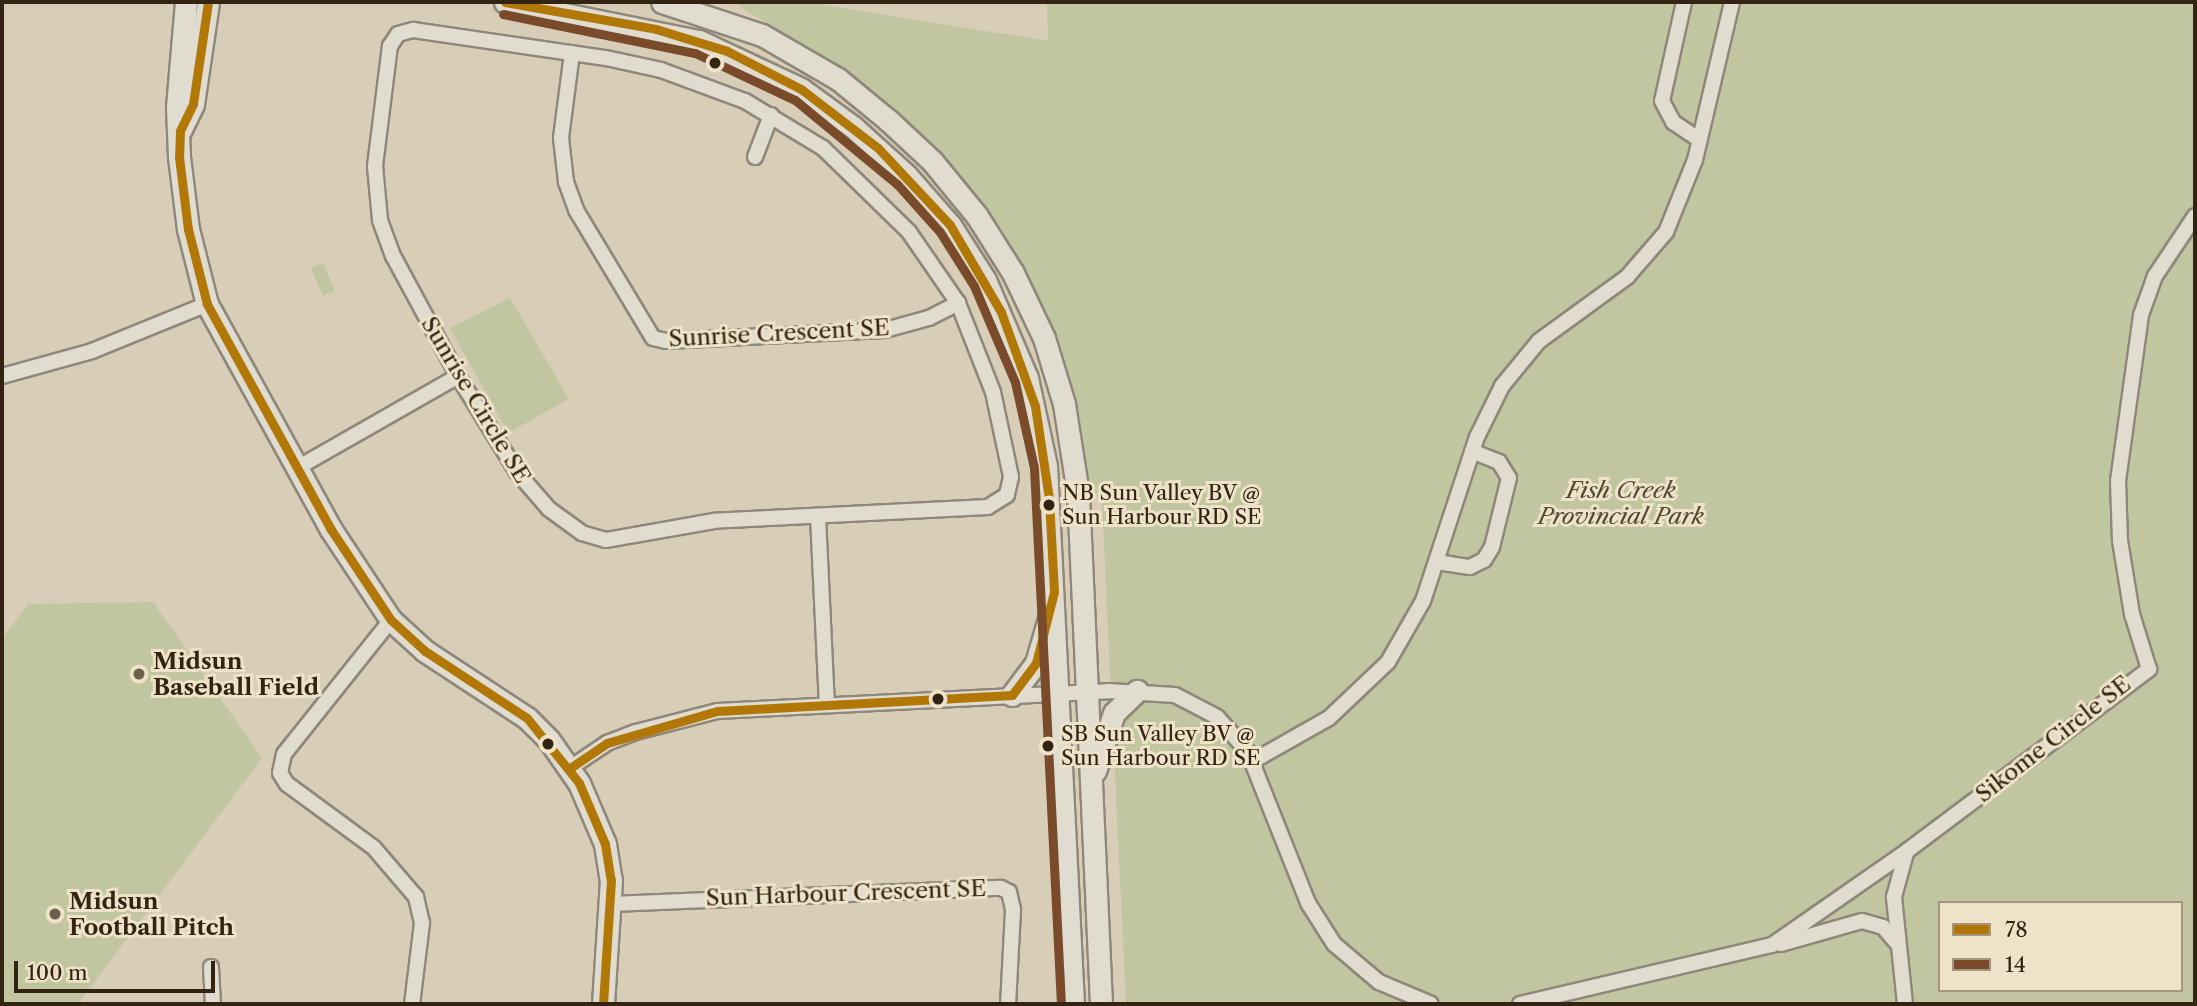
<!DOCTYPE html>
<html>
<head>
<meta charset="utf-8">
<style>
	body { margin:0 }
	#map { position:relative; width:2197px; height:1006px; overflow:hidden; background:#d8ceb8; font-family:"Libre Caslon Text",serif }
	div>[style] { position:absolute }
	.green>* { inset:0; background:#c1c5a0 }
	.roads { filter:drop-shadow(2px 0 #8f8779) drop-shadow(-2px 0 #8f8779) drop-shadow(0 2px #8f8779) drop-shadow(0 -2px #8f8779) }
	.street>* { height:14px; margin:-7px; padding:0 7px; transform-origin:7px; border-radius:7px; background:#e0dcd0 }
	.secondary>* { height:21px; margin:-10.5px; padding:0 10.5px; transform-origin:10.5px; border-radius:10.5px; background:#e0dcd0 }
	.bus-1>* { height:9px; margin:-4.5px; padding:0 4.5px; transform-origin:4.5px; border-radius:4.5px; background:#b27807 }
	.bus-2>* { height:9px; margin:-4.5px; padding:0 4.5px; transform-origin:4.5px; border-radius:4.5px; background:#7a4b2a }
	.dots>* { width:19px; height:19px; translate:-50% -50%; box-sizing:border-box; border:4px solid #eee3c8; border-radius:50% }
	span { translate:-50% -50%; white-space:nowrap; text-align:center; line-height:1.15; -webkit-text-stroke:6px #eee3c8; paint-order:stroke }
	.bus-label { font-size:21px; color:#322313 }
	.left { translate:0 -50%; text-align:left }
	.street-label { font-size:23px; color:#322313 }
	.park-label { font-size:23px; color:#514a32; font-style:italic }
	.poi-label { font-size:23px; color:#322313; font-weight:700 }
	.frame { position:absolute; inset:0; border:4px solid #322313; pointer-events:none }
	.legend { position:absolute; left:1938px; top:901px; width:245px; height:91px; box-sizing:border-box; background:#eee3c8; border:2px solid #a39680; margin:0; padding:9px 12px; list-style:none; font-size:21px; color:#322313 }
	.legend li { display:flex; align-items:center; gap:14px; height:35px }
	.legend b { width:35px; border:2px solid #a39680 }
	.scale { position:absolute; left:14px; top:961px; width:201px; height:32px; box-sizing:border-box; border:4px solid #322313; border-top:0; padding-left:9px; font-size:21px; line-height:24px; white-space:nowrap; color:#322313; -webkit-text-stroke:5px #eee3c8; paint-order:stroke }
</style>
</head>
<body>
<div id="map">
	<div class="green">
		<i style="clip-path:polygon(evenodd,733px 2px,806px 2px,1048px 41px,1047px 2px,2195px 2px,2195px 1004px,1126px 1004px,1102px 504px,1089px 482px,1076px 403px,1051px 325px,1003px 230px,936px 147px,868px 87px,733px 2px,1940px 903px,2181px 903px,2181px 990px,1940px 990px,1940px 903px)"></i>
		<i style="clip-path:polygon(323px 263px,335px 291px,323px 296px,311px 268px)"></i>
		<i style="clip-path:polygon(510px 298px,569px 399px,508px 433px,450px 328px)"></i>
		<i style="clip-path:polygon(153px 602px,262px 758px,78px 1004px,2px 1004px,2px 639px,28px 604px)"></i>
	</div>
	<div class="roads">
		<div class="street">
			<i style="left:1684px;top:2px;width:101px;rotate:102.5deg"></i>
			<i style="left:1662px;top:101px;width:24px;rotate:62deg"></i>
			<i style="left:1673px;top:122px;width:32px;rotate:34deg"></i>
			<i style="left:413px;top:30px;width:195px;rotate:8.3deg"></i>
			<i style="left:606px;top:58px;width:56px;rotate:12.3deg"></i>
			<i style="left:661px;top:70px;width:90px;rotate:20.3deg"></i>
			<i style="left:745px;top:101px;width:91px;rotate:31.1deg"></i>
			<i style="left:823px;top:148px;width:120px;rotate:44.3deg"></i>
			<i style="left:909px;top:232px;width:86px;rotate:55.4deg"></i>
			<i style="left:958px;top:303px;width:96px;rotate:68.5deg"></i>
			<i style="left:993px;top:392px;width:87px;rotate:78deg"></i>
			<i style="left:1011px;top:477px;width:18px;rotate:103deg"></i>
			<i style="left:1007px;top:495px;width:22px;rotate:148deg"></i>
			<i style="left:988px;top:507px;width:274px;rotate:177.1deg"></i>
			<i style="left:714px;top:521px;width:110px;rotate:170deg"></i>
			<i style="left:606px;top:540px;width:25px;rotate:-164deg"></i>
			<i style="left:582px;top:533px;width:41px;rotate:-144deg"></i>
			<i style="left:549px;top:509px;width:49px;rotate:-130.9deg"></i>
			<i style="left:517px;top:472px;width:113px;rotate:-121.6deg"></i>
			<i style="left:458px;top:376px;width:136px;rotate:-118.4deg"></i>
			<i style="left:393px;top:256px;width:38px;rotate:-110deg"></i>
			<i style="left:380px;top:220px;width:54px;rotate:-95.3deg"></i>
			<i style="left:375px;top:166px;width:121px;rotate:-82.9deg"></i>
			<i style="left:390px;top:46px;width:14px;rotate:-56deg"></i>
			<i style="left:398px;top:34px;width:16px;rotate:-15deg"></i>
			<i style="left:572px;top:53px;width:86px;rotate:97.4deg"></i>
			<i style="left:561px;top:138px;width:44px;rotate:83.5deg"></i>
			<i style="left:566px;top:182px;width:30px;rotate:70deg"></i>
			<i style="left:576px;top:210px;width:149px;rotate:59deg"></i>
			<i style="left:653px;top:338px;width:13px;rotate:13deg"></i>
			<i style="left:666px;top:341px;width:219px;rotate:-2.9deg"></i>
			<i style="left:885px;top:330px;width:46px;rotate:-15.3deg"></i>
			<i style="left:929px;top:318px;width:33px;rotate:-27deg"></i>
			<i style="left:755px;top:157px;width:45px;rotate:-69.1deg"></i>
			<i style="left:2px;top:376px;width:93px;rotate:-15.5deg"></i>
			<i style="left:92px;top:351px;width:124px;rotate:-22.2deg"></i>
			<i style="left:297px;top:468px;width:185px;rotate:-29.7deg"></i>
			<i style="left:818px;top:516px;width:189px;rotate:87.3deg"></i>
			<i style="left:1437px;top:562px;width:33px;rotate:9deg"></i>
			<i style="left:1470px;top:567px;width:16px;rotate:-27deg"></i>
			<i style="left:1484px;top:560px;width:15px;rotate:-58deg"></i>
			<i style="left:1492px;top:547px;width:71px;rotate:-76.2deg"></i>
			<i style="left:1509px;top:478px;width:19px;rotate:-122deg"></i>
			<i style="left:1499px;top:462px;width:29px;rotate:-158deg"></i>
			<i style="left:391px;top:620px;width:171px;rotate:128.6deg"></i>
			<i style="left:284px;top:754px;width:19px;rotate:102deg"></i>
			<i style="left:280px;top:773px;width:13px;rotate:58deg"></i>
			<i style="left:287px;top:784px;width:108px;rotate:36.3deg"></i>
			<i style="left:374px;top:848px;width:65px;rotate:49.4deg"></i>
			<i style="left:416px;top:897px;width:27px;rotate:77deg"></i>
			<i style="left:422px;top:923px;width:82px;rotate:97deg"></i>
			<i style="left:1253px;top:761px;width:87px;rotate:-29.5deg"></i>
			<i style="left:1329px;top:718px;width:81px;rotate:-43.5deg"></i>
			<i style="left:1388px;top:662px;width:70px;rotate:-60.2deg"></i>
			<i style="left:1423px;top:601px;width:173px;rotate:-71.8deg"></i>
			<i style="left:1477px;top:437px;width:57px;rotate:-63.9deg"></i>
			<i style="left:1502px;top:386px;width:58px;rotate:-50.6deg"></i>
			<i style="left:1539px;top:341px;width:109px;rotate:-36deg"></i>
			<i style="left:1627px;top:277px;width:60px;rotate:-49.1deg"></i>
			<i style="left:1666px;top:232px;width:78px;rotate:-68.1deg"></i>
			<i style="left:1695px;top:160px;width:162px;rotate:-76.8deg"></i>
			<i style="left:570px;top:768px;width:45px;rotate:-34deg"></i>
			<i style="left:607px;top:743px;width:31px;rotate:-21deg"></i>
			<i style="left:636px;top:732px;width:84px;rotate:-14.5deg"></i>
			<i style="left:717px;top:711px;width:392px;rotate:-2.9deg"></i>
			<i style="left:1108px;top:691px;width:67px;rotate:3.4deg"></i>
			<i style="left:1175px;top:695px;width:47px;rotate:27.6deg"></i>
			<i style="left:1217px;top:717px;width:47px;rotate:48.5deg"></i>
			<i style="left:1248px;top:752px;width:162px;rotate:68.3deg"></i>
			<i style="left:1308px;top:903px;width:49px;rotate:57.6deg"></i>
			<i style="left:1334px;top:944px;width:59px;rotate:40.2deg"></i>
			<i style="left:1379px;top:982px;width:56px;rotate:22.9deg"></i>
			<i style="left:612px;top:904px;width:389px;rotate:-2.4deg"></i>
			<i style="left:1001px;top:888px;width:9px;rotate:27deg"></i>
			<i style="left:1009px;top:892px;width:18px;rotate:77deg"></i>
			<i style="left:1013px;top:910px;width:94px;rotate:93deg"></i>
			<i style="left:1781px;top:944px;width:84px;rotate:-15.9deg"></i>
			<i style="left:1862px;top:921px;width:22px;rotate:16deg"></i>
			<i style="left:1883px;top:927px;width:23px;rotate:49deg"></i>
			<i style="left:211px;top:967px;width:37px;rotate:87deg"></i>
			<i style="left:1520px;top:1004px;width:259px;rotate:-13.2deg"></i>
			<i style="left:1772px;top:945px;width:165px;rotate:-34.8deg"></i>
			<i style="left:1907px;top:851px;width:303px;rotate:-36.9deg"></i>
			<i style="left:2149px;top:669px;width:58px;rotate:-107.2deg"></i>
			<i style="left:2132px;top:614px;width:74px;rotate:-99.3deg"></i>
			<i style="left:2120px;top:541px;width:60px;rotate:-91.9deg"></i>
			<i style="left:2118px;top:481px;width:168px;rotate:-82.1deg"></i>
			<i style="left:2141px;top:315px;width:41px;rotate:-70.3deg"></i>
			<i style="left:2155px;top:276px;width:72px;rotate:-56.3deg"></i>
			<i style="left:1905px;top:1004px;width:108px;rotate:-95.9deg"></i>
			<i style="left:1894px;top:897px;width:46px;rotate:-74.7deg"></i>
		</div>
		<div class="secondary">
			<i style="left:186px;top:2px;width:105px;rotate:94.9deg"></i>
			<i style="left:177px;top:107px;width:50px;rotate:87.7deg"></i>
			<i style="left:179px;top:157px;width:73px;rotate:82.9deg"></i>
			<i style="left:188px;top:229px;width:77px;rotate:75.8deg"></i>
			<i style="left:207px;top:304px;width:256px;rotate:61.2deg"></i>
			<i style="left:330px;top:528px;width:110px;rotate:56.5deg"></i>
			<i style="left:391px;top:620px;width:46px;rotate:42.4deg"></i>
			<i style="left:425px;top:651px;width:122px;rotate:33.3deg"></i>
			<i style="left:527px;top:718px;width:31px;rotate:45deg"></i>
			<i style="left:549px;top:740px;width:52px;rotate:55.1deg"></i>
			<i style="left:579px;top:783px;width:66px;rotate:66.9deg"></i>
			<i style="left:605px;top:844px;width:36px;rotate:81deg"></i>
			<i style="left:611px;top:880px;width:124px;rotate:93.7deg"></i>
			<i style="left:505px;top:2px;width:198px;rotate:11.4deg"></i>
			<i style="left:699px;top:41px;width:113px;rotate:25.2deg"></i>
			<i style="left:801px;top:89px;width:64px;rotate:36.2deg"></i>
			<i style="left:853px;top:127px;width:72px;rotate:42.2deg"></i>
			<i style="left:906px;top:175px;width:67px;rotate:48.7deg"></i>
			<i style="left:950px;top:225px;width:65px;rotate:57.5deg"></i>
			<i style="left:985px;top:280px;width:107px;rotate:66.8deg"></i>
			<i style="left:1027px;top:378px;width:90px;rotate:77.8deg"></i>
			<i style="left:1046px;top:466px;width:539px;rotate:87.13deg"></i>
			<i style="left:662px;top:2px;width:105px;rotate:18.3deg"></i>
			<i style="left:762px;top:35px;width:88px;rotate:30.1deg"></i>
			<i style="left:838px;top:79px;width:65px;rotate:39.4deg"></i>
			<i style="left:888px;top:120px;width:60px;rotate:43deg"></i>
			<i style="left:932px;top:161px;width:71px;rotate:50.7deg"></i>
			<i style="left:977px;top:216px;width:67px;rotate:57.7deg"></i>
			<i style="left:1013px;top:273px;width:72px;rotate:64.5deg"></i>
			<i style="left:1044px;top:338px;width:69px;rotate:73.1deg"></i>
			<i style="left:1064px;top:404px;width:90px;rotate:81.1deg"></i>
			<i style="left:1078px;top:493px;width:512px;rotate:87.42deg"></i>
			<i style="left:180px;top:131px;width:30px;rotate:-64deg"></i>
			<i style="left:193px;top:104px;width:103px;rotate:-81.6deg"></i>
			<i style="left:1012px;top:695px;width:40px;rotate:-53deg"></i>
			<i style="left:1036px;top:663px;width:43px;rotate:-73.7deg"></i>
			<i style="left:1095px;top:771px;width:61px;rotate:-71.9deg"></i>
			<i style="left:1114px;top:713px;width:32px;rotate:-44deg"></i>
		</div>
	</div>
	<div class="bus-1">
		<i style="left:208px;top:2px;width:103px;rotate:98.4deg"></i>
		<i style="left:193px;top:104px;width:30px;rotate:116deg"></i>
		<i style="left:180px;top:131px;width:26px;rotate:92deg"></i>
		<i style="left:179px;top:157px;width:73px;rotate:82.9deg"></i>
		<i style="left:188px;top:229px;width:77px;rotate:75.8deg"></i>
		<i style="left:207px;top:304px;width:256px;rotate:61.2deg"></i>
		<i style="left:330px;top:528px;width:110px;rotate:56.5deg"></i>
		<i style="left:391px;top:620px;width:46px;rotate:42.4deg"></i>
		<i style="left:425px;top:651px;width:122px;rotate:33.3deg"></i>
		<i style="left:527px;top:718px;width:83px;rotate:51.3deg"></i>
		<i style="left:579px;top:783px;width:66px;rotate:66.9deg"></i>
		<i style="left:605px;top:844px;width:36px;rotate:81deg"></i>
		<i style="left:611px;top:880px;width:124px;rotate:93.7deg"></i>
		<i style="left:505px;top:2px;width:153px;rotate:10.1deg"></i>
		<i style="left:656px;top:29px;width:74px;rotate:17.2deg"></i>
		<i style="left:727px;top:51px;width:83px;rotate:27.2deg"></i>
		<i style="left:801px;top:89px;width:97px;rotate:37.5deg"></i>
		<i style="left:878px;top:148px;width:105px;rotate:46.9deg"></i>
		<i style="left:950px;top:225px;width:101px;rotate:59.6deg"></i>
		<i style="left:1001px;top:312px;width:100px;rotate:70.1deg"></i>
		<i style="left:1035px;top:406px;width:94px;rotate:81.4deg"></i>
		<i style="left:1049px;top:499px;width:93px;rotate:86.9deg"></i>
		<i style="left:1054px;top:592px;width:73px;rotate:104.2deg"></i>
		<i style="left:1036px;top:663px;width:40px;rotate:127deg"></i>
		<i style="left:1012px;top:695px;width:295px;rotate:176.9deg"></i>
		<i style="left:717px;top:711px;width:115px;rotate:163.8deg"></i>
		<i style="left:607px;top:743px;width:45px;rotate:146deg"></i>
	</div>
	<div class="bus-2">
		<i style="left:503px;top:14px;width:196px;rotate:11.5deg"></i>
		<i style="left:695px;top:53px;width:110px;rotate:25.2deg"></i>
		<i style="left:795px;top:100px;width:132px;rotate:39.5deg"></i>
		<i style="left:897px;top:184px;width:64px;rotate:48.1deg"></i>
		<i style="left:940px;top:232px;width:64px;rotate:57.8deg"></i>
		<i style="left:974px;top:286px;width:104px;rotate:66.9deg"></i>
		<i style="left:1015px;top:382px;width:88px;rotate:77.5deg"></i>
		<i style="left:1034px;top:468px;width:537px;rotate:87.12deg"></i>
	</div>
	<div class="dots">
		<i style="left:715px;top:63px;background:#322313"></i>
		<i style="left:1049px;top:505px;background:#322313"></i>
		<i style="left:139px;top:674px;background:#6c5f4d"></i>
		<i style="left:938px;top:699px;background:#322313"></i>
		<i style="left:548px;top:744px;background:#322313"></i>
		<i style="left:1048px;top:746px;background:#322313"></i>
		<i style="left:55px;top:914px;background:#6c5f4d"></i>
	</div>
	<div class="bus-label">
		<span class="left" style="left:1062px;top:505px">NB Sun Valley BV @<br>Sun Harbour RD SE</span>
		<span class="left" style="left:1061px;top:746px">SB Sun Valley BV @<br>Sun Harbour RD SE</span>
	</div>
	<div class="street-label">
		<span style="left:779px;top:333px;rotate:-3deg">Sunrise Crescent SE</span>
		<span style="left:476px;top:400px;rotate:59deg">Sunrise Circle SE</span>
		<span style="left:2053px;top:739px;rotate:-38deg">Sikome Circle SE</span>
		<span style="left:846px;top:893px;rotate:-2deg">Sun Harbour Crescent SE</span>
	</div>
	<div class="park-label">
		<span style="left:1621px;top:503px">Fish Creek<br>Provincial Park</span>
	</div>
	<div class="poi-label">
		<span class="left" style="left:153px;top:674px">Midsun<br>Baseball Field</span>
		<span class="left" style="left:69px;top:914px">Midsun<br>Football Pitch</span>
	</div>
	<div class="frame"></div>
	<ul class="legend">
	<li><b style="height:9px;background:#b27807"></b>78</li>
	<li><b style="height:9px;background:#7a4b2a"></b>14</li>
	</ul>
	<div class="scale">100 m</div>
</div>
</body>
</html>
